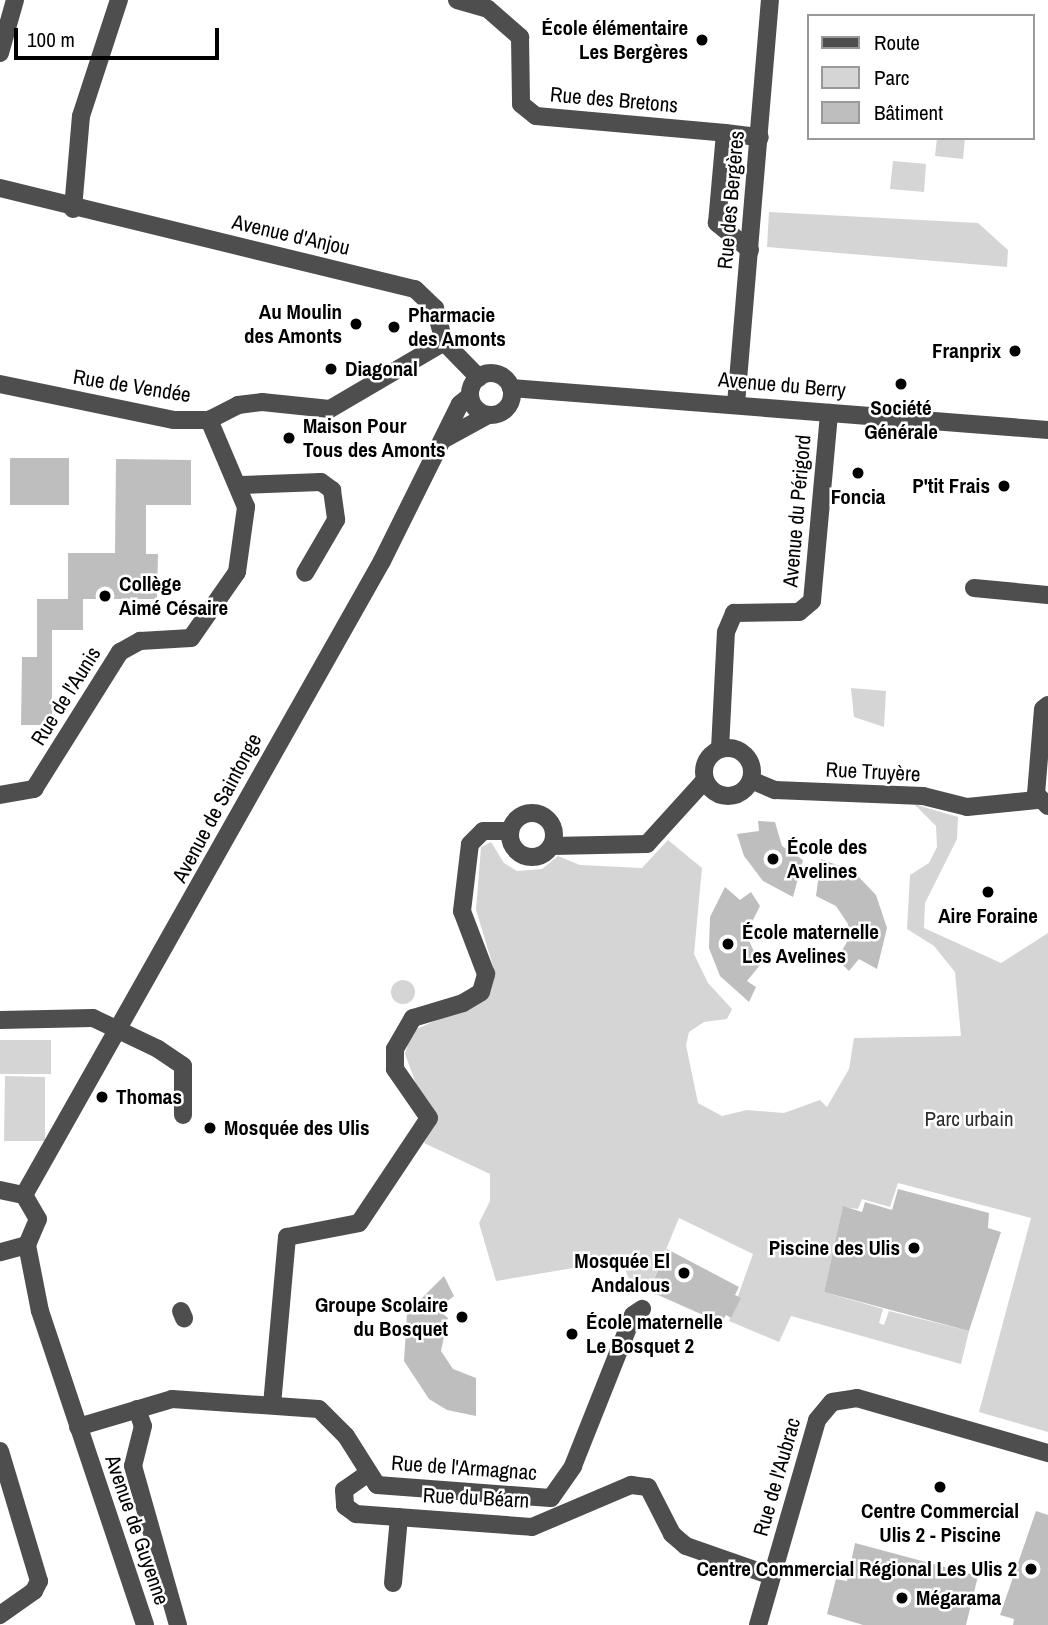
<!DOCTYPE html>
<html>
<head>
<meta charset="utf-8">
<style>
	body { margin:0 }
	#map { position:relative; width:1048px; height:1625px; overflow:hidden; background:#fff; font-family:"Archivo Narrow",sans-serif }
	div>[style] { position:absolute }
	.green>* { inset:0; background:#d5d5d5 }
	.round { border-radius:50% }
	.building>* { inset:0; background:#bebebe }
	.minor>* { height:18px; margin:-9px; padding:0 9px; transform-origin:9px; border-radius:9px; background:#4e4e4e }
	.minor>.ring { margin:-9px; padding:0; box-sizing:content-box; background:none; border:18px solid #4e4e4e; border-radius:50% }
	.dots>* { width:19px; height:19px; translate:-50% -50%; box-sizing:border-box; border:4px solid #fff; border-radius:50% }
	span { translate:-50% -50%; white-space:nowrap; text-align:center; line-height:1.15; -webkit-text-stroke:5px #fff; paint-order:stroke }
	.poi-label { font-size:21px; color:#000; font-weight:700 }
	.right { translate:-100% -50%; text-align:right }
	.left { translate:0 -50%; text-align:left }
	.street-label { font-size:21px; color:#000 }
	.park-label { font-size:21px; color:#2c2c2c }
	.legend { position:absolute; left:807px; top:14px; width:228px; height:126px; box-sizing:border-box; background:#fff; border:2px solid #999; margin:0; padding:9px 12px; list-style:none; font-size:21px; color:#000 }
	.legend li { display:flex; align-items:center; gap:14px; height:35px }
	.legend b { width:35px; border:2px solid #999 }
	.scale { position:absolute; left:14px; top:28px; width:205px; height:32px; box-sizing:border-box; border:4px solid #000; border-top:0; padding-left:9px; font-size:21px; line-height:24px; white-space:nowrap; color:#000; -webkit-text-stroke:5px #fff; paint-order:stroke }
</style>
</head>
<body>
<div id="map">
	<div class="green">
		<i style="clip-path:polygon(937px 138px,965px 138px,963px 159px,935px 156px)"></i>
		<i style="clip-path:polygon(893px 161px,926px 164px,924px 192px,890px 189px)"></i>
		<i style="clip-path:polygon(769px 212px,978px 223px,1008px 250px,1007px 267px,767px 247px)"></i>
		<i style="clip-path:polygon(851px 688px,886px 691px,884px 727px,854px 717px)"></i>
		<i style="clip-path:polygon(914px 804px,958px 817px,957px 839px,925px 903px,924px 928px,1001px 963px,1048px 933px,1048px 1432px,979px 1412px,1031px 1218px,898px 1183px,890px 1207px,862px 1199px,858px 1209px,843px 1207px,824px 1292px,883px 1309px,879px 1323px,884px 1325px,889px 1311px,969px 1331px,961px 1364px,791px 1316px,779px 1342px,729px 1321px,753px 1254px,679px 1218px,649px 1291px,635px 1293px,621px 1260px,496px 1281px,479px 1223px,490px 1201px,490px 1174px,424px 1143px,432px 1127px,405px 1054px,412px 1031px,489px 997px,493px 966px,476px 910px,481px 847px,491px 842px,504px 863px,517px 871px,542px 869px,558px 856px,580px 865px,642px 868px,668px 840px,702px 868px,694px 954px,708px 983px,732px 1009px,727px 1019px,704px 1022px,689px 1032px,686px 1045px,698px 1103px,722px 1116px,747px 1110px,784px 1113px,820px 1100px,827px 1107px,849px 1069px,854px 1038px,961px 1036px,955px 972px,934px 946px,907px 929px,910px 875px,929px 863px,937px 847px,936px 826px)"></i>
		<i class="round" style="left:391px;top:980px;width:24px;height:24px"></i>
		<i style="clip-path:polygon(0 1040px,51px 1040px,51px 1074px,0 1074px)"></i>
		<i style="clip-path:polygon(5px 1076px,45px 1077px,45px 1141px,4px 1141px)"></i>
	</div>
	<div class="building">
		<i style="clip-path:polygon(10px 458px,69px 458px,69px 505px,10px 505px)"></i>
		<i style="clip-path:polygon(116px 459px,191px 460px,191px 505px,146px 505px,146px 554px,158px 554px,157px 599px,83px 599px,83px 630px,52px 630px,52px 725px,21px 725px,22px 657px,37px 657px,37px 599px,68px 599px,68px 553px,115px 553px)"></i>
		<i style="clip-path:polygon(758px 821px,775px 822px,782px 846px,803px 860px,793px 897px,763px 881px,744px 856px,737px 834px,759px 831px)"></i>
		<i style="clip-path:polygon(821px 859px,853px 871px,876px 895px,887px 928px,877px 969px,859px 959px,849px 971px,837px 959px,847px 942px,848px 924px,836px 906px,816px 896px)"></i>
		<i style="clip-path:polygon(725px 887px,740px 900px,751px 892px,760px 906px,746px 934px,760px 965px,747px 981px,756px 987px,749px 1002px,720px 976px,709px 948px,710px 917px)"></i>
		<i style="clip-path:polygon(898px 1189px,989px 1213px,988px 1228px,1001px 1232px,969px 1331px,824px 1292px,843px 1206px,862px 1212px,865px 1202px,892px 1210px)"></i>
		<i style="clip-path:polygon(667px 1249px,739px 1287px,735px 1295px,741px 1298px,731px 1318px,726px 1315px,721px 1323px,649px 1291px)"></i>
		<i style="clip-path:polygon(444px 1276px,454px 1296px,437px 1309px,448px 1318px,441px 1351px,453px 1369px,476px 1378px,476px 1416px,447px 1410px,429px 1399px,404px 1361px,407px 1313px)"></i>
		<i style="clip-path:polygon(1036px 1511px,1048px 1515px,1048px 1625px,1013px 1625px,1014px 1619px,1000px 1615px)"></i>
		<i style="clip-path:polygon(855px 1543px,978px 1576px,966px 1625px,863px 1625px,827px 1614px,836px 1579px,847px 1581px)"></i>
	</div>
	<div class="minor">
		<i style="left:457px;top:0;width:32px;rotate:16deg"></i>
		<i style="left:488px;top:9px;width:43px;rotate:41.2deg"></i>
		<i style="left:520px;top:37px;width:67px;rotate:89.1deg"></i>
		<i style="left:521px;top:104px;width:19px;rotate:39deg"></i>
		<i style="left:536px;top:116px;width:190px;rotate:5.1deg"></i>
		<i style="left:0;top:53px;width:55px;rotate:-74.2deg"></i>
		<i style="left:0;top:188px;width:427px;rotate:13.7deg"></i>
		<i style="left:415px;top:289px;width:28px;rotate:44deg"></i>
		<i style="left:435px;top:308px;width:35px;rotate:75deg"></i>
		<i style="left:444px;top:342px;width:50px;rotate:45.8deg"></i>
		<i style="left:73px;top:209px;width:93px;rotate:-85.1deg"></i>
		<i style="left:81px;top:116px;width:122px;rotate:-71.9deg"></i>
		<i style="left:750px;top:250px;width:43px;rotate:-140.7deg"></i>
		<i style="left:717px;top:223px;width:90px;rotate:-84.9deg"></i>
		<i style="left:725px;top:133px;width:35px;rotate:7deg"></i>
		<i class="ring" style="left:470px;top:373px;width:24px;height:24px"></i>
		<i style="left:0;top:384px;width:178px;rotate:11.7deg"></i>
		<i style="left:174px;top:420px;width:35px"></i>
		<i style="left:209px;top:420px;width:33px;rotate:-27deg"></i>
		<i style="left:238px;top:405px;width:24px;rotate:-7deg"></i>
		<i style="left:262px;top:402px;width:68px;rotate:5.9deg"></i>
		<i style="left:330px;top:409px;width:132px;rotate:-30.4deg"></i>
		<i style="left:511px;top:388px;width:539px;rotate:4.47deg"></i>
		<i style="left:736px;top:404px;width:405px;rotate:-85.2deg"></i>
		<i style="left:444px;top:439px;width:50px;rotate:-28.6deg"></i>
		<i style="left:241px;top:485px;width:80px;rotate:-2.1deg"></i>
		<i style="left:321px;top:482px;width:14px;rotate:36deg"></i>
		<i style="left:332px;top:490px;width:30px;rotate:82deg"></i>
		<i style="left:336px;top:520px;width:61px;rotate:120.3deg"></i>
		<i style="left:974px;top:588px;width:74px;rotate:5.4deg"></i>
		<i style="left:1048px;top:705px;width:6px;rotate:141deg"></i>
		<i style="left:1043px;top:709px;width:85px;rotate:94.7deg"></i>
		<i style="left:1036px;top:794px;width:17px;rotate:45deg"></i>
		<i class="ring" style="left:704px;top:748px;width:30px;height:30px"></i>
		<i style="left:720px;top:749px;width:117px;rotate:-87.1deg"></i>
		<i style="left:726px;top:632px;width:21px;rotate:-67deg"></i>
		<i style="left:734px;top:613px;width:65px;rotate:-0.9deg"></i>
		<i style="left:799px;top:612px;width:17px;rotate:-40deg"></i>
		<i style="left:812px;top:601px;width:189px;rotate:-84.8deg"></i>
		<i style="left:751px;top:780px;width:26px;rotate:23deg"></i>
		<i style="left:775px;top:790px;width:148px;rotate:2.3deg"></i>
		<i style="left:923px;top:796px;width:45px;rotate:14deg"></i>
		<i style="left:967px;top:807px;width:70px;rotate:-5.7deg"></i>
		<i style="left:0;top:795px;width:35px;rotate:-10deg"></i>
		<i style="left:34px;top:789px;width:162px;rotate:-57.9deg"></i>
		<i style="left:120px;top:652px;width:23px;rotate:-29deg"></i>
		<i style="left:140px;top:641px;width:51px;rotate:-3.4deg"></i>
		<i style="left:191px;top:638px;width:80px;rotate:-55.1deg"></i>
		<i style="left:237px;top:572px;width:66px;rotate:-82.1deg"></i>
		<i style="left:246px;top:507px;width:95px;rotate:-113deg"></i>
		<i class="ring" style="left:510px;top:813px;width:26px;height:26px"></i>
		<i style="left:552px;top:846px;width:95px;rotate:-1.2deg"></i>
		<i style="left:647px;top:844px;width:86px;rotate:-47.8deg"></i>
		<i style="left:0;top:1020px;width:93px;rotate:-1.2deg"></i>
		<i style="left:93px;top:1018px;width:72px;rotate:25.5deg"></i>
		<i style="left:158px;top:1049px;width:30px;rotate:34deg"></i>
		<i style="left:183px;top:1066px;width:49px;rotate:90deg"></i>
		<i style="left:0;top:1190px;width:25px;rotate:12deg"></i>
		<i style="left:24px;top:1195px;width:28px;rotate:60deg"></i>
		<i style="left:38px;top:1219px;width:28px;rotate:113deg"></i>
		<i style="left:27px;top:1245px;width:28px;rotate:165deg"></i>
		<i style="left:24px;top:1195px;width:728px;rotate:-60.55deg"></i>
		<i style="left:382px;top:561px;width:175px;rotate:-63.6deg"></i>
		<i style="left:460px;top:404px;width:13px;rotate:-39deg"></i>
		<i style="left:27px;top:1245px;width:67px;rotate:78.9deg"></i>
		<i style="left:40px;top:1311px;width:331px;rotate:71.5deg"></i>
		<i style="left:181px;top:1311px;width:8px;rotate:67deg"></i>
		<i style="left:272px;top:1405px;width:169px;rotate:-84.9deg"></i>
		<i style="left:287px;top:1237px;width:73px;rotate:-11deg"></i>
		<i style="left:359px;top:1223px;width:126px;rotate:-56.3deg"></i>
		<i style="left:429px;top:1118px;width:60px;rotate:-124.8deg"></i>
		<i style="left:395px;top:1069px;width:20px;rotate:-90deg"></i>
		<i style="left:395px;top:1049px;width:36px;rotate:-60deg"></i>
		<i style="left:413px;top:1018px;width:52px;rotate:-16.7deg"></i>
		<i style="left:463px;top:1003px;width:21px;rotate:-31deg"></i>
		<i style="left:481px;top:992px;width:19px;rotate:-74deg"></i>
		<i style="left:486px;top:974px;width:67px;rotate:-110.9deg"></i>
		<i style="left:462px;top:911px;width:67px;rotate:-83.2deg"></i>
		<i style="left:470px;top:844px;width:18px;rotate:-45deg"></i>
		<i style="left:483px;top:831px;width:27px"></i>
		<i style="left:137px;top:1409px;width:18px;rotate:71deg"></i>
		<i style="left:143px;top:1426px;width:41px;rotate:104deg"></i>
		<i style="left:133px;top:1466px;width:165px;rotate:74.2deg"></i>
		<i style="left:78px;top:1427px;width:98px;rotate:-16.6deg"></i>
		<i style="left:172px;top:1399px;width:147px;rotate:3.9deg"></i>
		<i style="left:319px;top:1409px;width:38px;rotate:45deg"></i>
		<i style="left:346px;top:1436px;width:58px;rotate:57.7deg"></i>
		<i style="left:377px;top:1485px;width:174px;rotate:4.3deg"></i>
		<i style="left:551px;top:1498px;width:39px;rotate:-55deg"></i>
		<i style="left:573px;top:1466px;width:162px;rotate:-68.3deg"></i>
		<i style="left:633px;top:1315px;width:11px;rotate:-34deg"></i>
		<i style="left:0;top:1451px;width:136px;rotate:73.3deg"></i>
		<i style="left:39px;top:1581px;width:11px;rotate:117deg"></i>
		<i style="left:34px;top:1591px;width:42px;rotate:144.8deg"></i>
		<i style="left:367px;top:1474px;width:28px;rotate:145deg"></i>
		<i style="left:344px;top:1490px;width:16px;rotate:86deg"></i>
		<i style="left:345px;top:1506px;width:14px;rotate:36deg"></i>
		<i style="left:356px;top:1514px;width:176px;rotate:4.2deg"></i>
		<i style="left:532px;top:1527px;width:108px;rotate:-23deg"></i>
		<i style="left:631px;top:1485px;width:17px;rotate:7deg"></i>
		<i style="left:648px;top:1487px;width:53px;rotate:62.9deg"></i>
		<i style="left:672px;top:1534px;width:18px;rotate:41deg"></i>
		<i style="left:686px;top:1546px;width:91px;rotate:19.2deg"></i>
		<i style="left:393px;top:1583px;width:66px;rotate:-84.8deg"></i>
		<i style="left:758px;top:1625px;width:213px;rotate:-73.9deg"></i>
		<i style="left:817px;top:1420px;width:23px;rotate:-50deg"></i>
		<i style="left:832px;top:1402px;width:25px;rotate:-9deg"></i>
		<i style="left:857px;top:1398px;width:199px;rotate:16.1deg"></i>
	</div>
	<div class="dots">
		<i style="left:702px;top:40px;background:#000"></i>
		<i style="left:356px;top:324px;background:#000"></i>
		<i style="left:394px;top:327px;background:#000"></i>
		<i style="left:1015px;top:351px;background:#000"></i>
		<i style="left:331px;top:369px;background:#000"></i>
		<i style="left:901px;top:384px;background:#000"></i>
		<i style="left:289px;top:438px;background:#000"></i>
		<i style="left:858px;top:473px;background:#000"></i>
		<i style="left:1004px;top:486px;background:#000"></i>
		<i style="left:105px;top:596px;background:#000"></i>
		<i style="left:773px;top:859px;background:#000"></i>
		<i style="left:988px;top:892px;background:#000"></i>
		<i style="left:728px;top:944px;background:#000"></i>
		<i style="left:102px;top:1097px;background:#000"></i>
		<i style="left:210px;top:1128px;background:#000"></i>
		<i style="left:914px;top:1248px;background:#000"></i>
		<i style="left:684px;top:1273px;background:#000"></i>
		<i style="left:462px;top:1317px;background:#000"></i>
		<i style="left:572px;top:1334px;background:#000"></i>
		<i style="left:940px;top:1487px;background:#000"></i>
		<i style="left:1031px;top:1569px;background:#000"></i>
		<i style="left:902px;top:1598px;background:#000"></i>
	</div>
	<div class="poi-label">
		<span class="right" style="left:688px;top:40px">École élémentaire<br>Les Bergères</span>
		<span class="right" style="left:342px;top:324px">Au Moulin<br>des Amonts</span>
		<span class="left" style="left:408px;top:327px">Pharmacie<br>des Amonts</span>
		<span class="right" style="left:1001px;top:351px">Franprix</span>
		<span class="left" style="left:345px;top:369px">Diagonal</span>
		<span style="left:901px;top:420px">Société<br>Générale</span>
		<span class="left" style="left:303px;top:438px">Maison Pour<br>Tous des Amonts</span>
		<span class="right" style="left:990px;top:486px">P'tit Frais</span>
		<span style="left:858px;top:497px">Foncia</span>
		<span class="left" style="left:119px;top:596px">Collège<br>Aimé Césaire</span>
		<span class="left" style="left:787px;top:859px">École des<br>Avelines</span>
		<span style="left:988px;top:916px">Aire Foraine</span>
		<span class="left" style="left:742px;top:944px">École maternelle<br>Les Avelines</span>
		<span class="left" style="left:116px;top:1097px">Thomas</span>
		<span class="left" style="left:224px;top:1128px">Mosquée des Ulis</span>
		<span class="right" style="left:900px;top:1248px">Piscine des Ulis</span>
		<span class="right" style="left:670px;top:1273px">Mosquée El<br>Andalous</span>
		<span class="right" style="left:448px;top:1317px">Groupe Scolaire<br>du Bosquet</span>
		<span class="left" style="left:586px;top:1334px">École maternelle<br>Le Bosquet 2</span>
		<span style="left:940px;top:1523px">Centre Commercial<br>Ulis 2 - Piscine</span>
		<span class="right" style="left:1017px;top:1569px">Centre Commercial Régional Les Ulis 2</span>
		<span class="left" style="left:916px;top:1598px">Mégarama</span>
	</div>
	<div class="street-label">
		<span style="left:614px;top:100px;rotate:5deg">Rue des Bretons</span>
		<span style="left:731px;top:200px;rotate:-85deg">Rue des Bergères</span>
		<span style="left:291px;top:235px;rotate:13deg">Avenue d'Anjou</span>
		<span style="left:782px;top:385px;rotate:5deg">Avenue du Berry</span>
		<span style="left:132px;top:386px;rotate:9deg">Rue de Vendée</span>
		<span style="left:797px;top:511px;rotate:-85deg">Avenue du Périgord</span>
		<span style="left:66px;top:696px;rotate:-58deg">Rue de l'Aunis</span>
		<span style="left:873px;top:772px;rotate:3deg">Rue Truyère</span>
		<span style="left:217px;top:808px;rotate:-62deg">Avenue de Saintonge</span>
		<span style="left:464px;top:1468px;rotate:4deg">Rue de l'Armagnac</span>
		<span style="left:777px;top:1477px;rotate:-74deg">Rue de l'Aubrac</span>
		<span style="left:476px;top:1498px;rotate:3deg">Rue du Béarn</span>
		<span style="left:137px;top:1530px;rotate:71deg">Avenue de Guyenne</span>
	</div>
	<div class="park-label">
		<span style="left:969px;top:1119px">Parc urbain</span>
	</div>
	<ul class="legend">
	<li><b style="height:9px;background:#4e4e4e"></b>Route</li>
	<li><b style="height:19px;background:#d5d5d5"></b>Parc</li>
	<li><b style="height:19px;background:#bebebe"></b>Bâtiment</li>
	</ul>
	<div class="scale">100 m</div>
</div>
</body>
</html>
